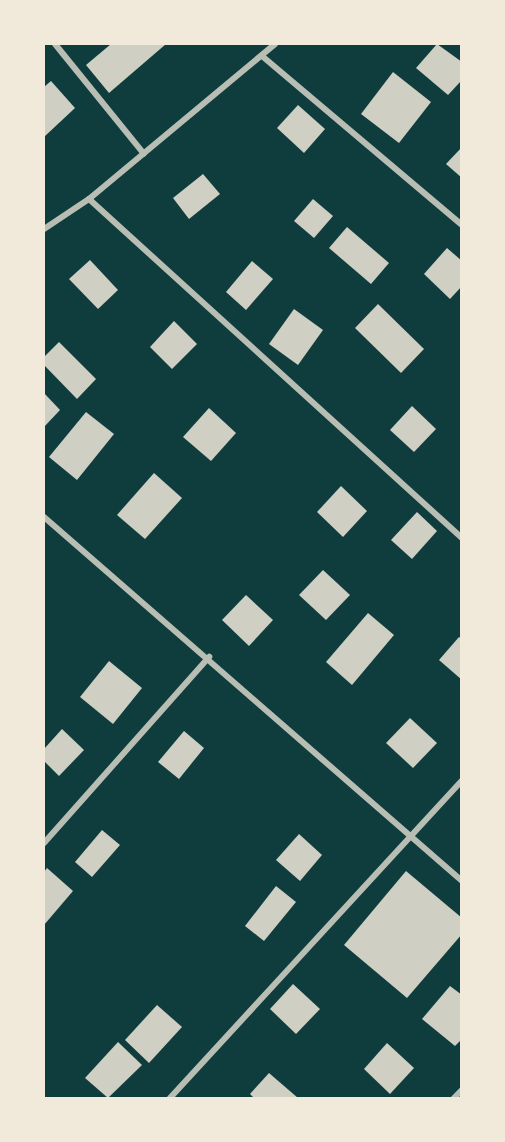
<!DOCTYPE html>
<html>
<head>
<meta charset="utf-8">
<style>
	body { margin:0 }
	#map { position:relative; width:505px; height:1142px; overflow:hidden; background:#0f3d3e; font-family:Barlow,sans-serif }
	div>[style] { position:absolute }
	.building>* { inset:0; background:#cfcfc3 }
	.minor>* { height:6px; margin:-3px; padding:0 3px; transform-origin:3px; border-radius:3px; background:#b8beb3 }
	span { translate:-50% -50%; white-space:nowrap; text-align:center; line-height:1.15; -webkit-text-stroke:5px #f1e9da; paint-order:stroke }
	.frame { position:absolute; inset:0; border:45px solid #f1e9da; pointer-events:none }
</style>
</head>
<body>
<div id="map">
	<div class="building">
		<i style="clip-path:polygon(111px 44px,166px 44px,109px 93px,86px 65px)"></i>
		<i style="clip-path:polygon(437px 44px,462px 62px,462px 80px,448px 95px,416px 68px)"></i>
		<i style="clip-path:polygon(393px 72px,431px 102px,399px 143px,361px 114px)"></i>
		<i style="clip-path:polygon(51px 81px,75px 108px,44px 137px,44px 87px)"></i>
		<i style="clip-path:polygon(298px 105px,325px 129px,304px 153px,277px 128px)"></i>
		<i style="clip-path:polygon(462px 147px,462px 178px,446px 164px)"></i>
		<i style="clip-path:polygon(203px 174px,220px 194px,189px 219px,173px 198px)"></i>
		<i style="clip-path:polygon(313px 199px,333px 216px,314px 238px,294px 221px)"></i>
		<i style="clip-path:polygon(347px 227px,389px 263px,371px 284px,329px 248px)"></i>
		<i style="clip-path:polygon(447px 248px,462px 261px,462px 286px,450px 299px,424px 274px)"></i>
		<i style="clip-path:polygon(90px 260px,118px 290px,98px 309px,69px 279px)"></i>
		<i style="clip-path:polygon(252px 261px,273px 279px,246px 310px,226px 292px)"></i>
		<i style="clip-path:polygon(378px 304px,424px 349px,401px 373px,355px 328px)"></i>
		<i style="clip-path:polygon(294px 309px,323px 330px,298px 365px,269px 344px)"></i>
		<i style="clip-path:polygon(174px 321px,197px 344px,172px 369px,150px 347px)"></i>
		<i style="clip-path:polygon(59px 342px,96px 379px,77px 399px,44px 365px,44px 357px)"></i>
		<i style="clip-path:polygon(44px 393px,60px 410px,44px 427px)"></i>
		<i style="clip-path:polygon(412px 406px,436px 429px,414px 452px,390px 430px)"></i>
		<i style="clip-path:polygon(209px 408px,236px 433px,211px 461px,183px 437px)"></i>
		<i style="clip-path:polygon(86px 412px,114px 434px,77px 480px,49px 457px)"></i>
		<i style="clip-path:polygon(154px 473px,182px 498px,145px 539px,117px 515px)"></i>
		<i style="clip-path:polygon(341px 486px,367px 511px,343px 537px,317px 512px)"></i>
		<i style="clip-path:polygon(417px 512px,437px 531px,412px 559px,391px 540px)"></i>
		<i style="clip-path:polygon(323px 570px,350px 595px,326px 620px,299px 595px)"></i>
		<i style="clip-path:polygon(246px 595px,273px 620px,249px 646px,222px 620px)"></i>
		<i style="clip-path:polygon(368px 613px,394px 635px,352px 685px,326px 662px)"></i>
		<i style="clip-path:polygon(459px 637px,462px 639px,462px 680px,439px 660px)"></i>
		<i style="clip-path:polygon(109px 661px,142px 688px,113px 724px,80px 697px)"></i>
		<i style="clip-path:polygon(410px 718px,437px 743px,413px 768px,386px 743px)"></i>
		<i style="clip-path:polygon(62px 729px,84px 750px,59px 776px,44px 761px,44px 749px)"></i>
		<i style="clip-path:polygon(184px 731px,204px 748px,179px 779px,158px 762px)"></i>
		<i style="clip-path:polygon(102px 830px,120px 845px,92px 877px,75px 862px)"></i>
		<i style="clip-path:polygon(299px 834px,322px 855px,300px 881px,276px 860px)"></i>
		<i style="clip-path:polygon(47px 868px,73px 891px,44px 925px,44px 872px)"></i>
		<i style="clip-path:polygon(406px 871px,462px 918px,462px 934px,407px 998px,344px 945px)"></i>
		<i style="clip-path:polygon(276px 886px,296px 902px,264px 941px,245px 926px)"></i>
		<i style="clip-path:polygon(293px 984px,320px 1009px,296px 1034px,270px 1009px)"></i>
		<i style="clip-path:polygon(450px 986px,462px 995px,462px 1039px,455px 1046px,422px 1019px)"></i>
		<i style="clip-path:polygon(157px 1005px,182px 1027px,149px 1063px,125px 1040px)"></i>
		<i style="clip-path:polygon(118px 1042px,142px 1065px,108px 1098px,85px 1078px)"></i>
		<i style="clip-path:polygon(387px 1043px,414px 1068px,390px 1094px,364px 1069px)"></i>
		<i style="clip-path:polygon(269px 1073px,298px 1098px,254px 1098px,250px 1094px)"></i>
	</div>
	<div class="minor">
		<i style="left:55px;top:44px;width:141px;rotate:51deg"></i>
		<i style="left:262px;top:56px;width:262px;rotate:40.2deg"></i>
		<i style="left:89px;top:199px;width:504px;rotate:42.27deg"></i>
		<i style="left:44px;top:229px;width:54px;rotate:-33.7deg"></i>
		<i style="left:89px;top:199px;width:242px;rotate:-39.8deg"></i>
		<i style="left:44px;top:517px;width:554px;rotate:41.05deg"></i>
		<i style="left:44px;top:843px;width:249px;rotate:-48.4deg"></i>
		<i style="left:170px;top:1098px;width:431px;rotate:-47.4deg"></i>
		<i style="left:454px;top:1098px;width:11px;rotate:-45deg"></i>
	</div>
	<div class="frame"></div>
</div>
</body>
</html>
